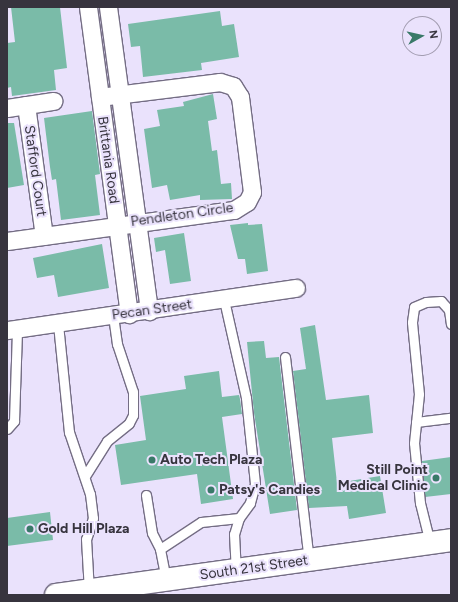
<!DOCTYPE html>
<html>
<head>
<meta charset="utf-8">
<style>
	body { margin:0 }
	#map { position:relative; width:458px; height:602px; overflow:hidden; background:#eae2fc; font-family:Figtree,sans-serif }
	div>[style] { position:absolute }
	.building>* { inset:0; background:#7abba8 }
	.roads { filter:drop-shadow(1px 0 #746d84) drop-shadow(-1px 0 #746d84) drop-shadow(0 1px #746d84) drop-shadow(0 -1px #746d84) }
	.service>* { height:9px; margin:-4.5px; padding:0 4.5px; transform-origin:4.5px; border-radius:4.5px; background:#fff }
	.minor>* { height:17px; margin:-8.5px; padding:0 8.5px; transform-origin:8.5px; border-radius:8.5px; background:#fff }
	.secondary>* { height:22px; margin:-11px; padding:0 11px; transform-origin:11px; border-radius:11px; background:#fff }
	.dots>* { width:11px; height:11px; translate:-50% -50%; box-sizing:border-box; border:2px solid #eae2fc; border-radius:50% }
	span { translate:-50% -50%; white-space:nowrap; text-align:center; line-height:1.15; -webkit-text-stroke:4px #eae2fc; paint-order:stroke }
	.street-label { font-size:14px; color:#37343e }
	.poi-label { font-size:14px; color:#37343e; font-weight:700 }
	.left { translate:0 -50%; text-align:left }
	.right { translate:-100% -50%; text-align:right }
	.frame { position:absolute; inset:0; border:8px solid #37343e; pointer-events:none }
	.north { position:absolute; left:402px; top:16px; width:40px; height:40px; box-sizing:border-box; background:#eae2fc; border:1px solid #a29cb0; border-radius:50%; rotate:82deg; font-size:11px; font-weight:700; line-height:16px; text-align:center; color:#37343e }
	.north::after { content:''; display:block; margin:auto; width:14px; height:18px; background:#397968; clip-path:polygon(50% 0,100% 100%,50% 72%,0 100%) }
</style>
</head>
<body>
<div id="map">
	<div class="building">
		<i style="clip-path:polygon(11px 7px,60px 7px,67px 68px,54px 70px,56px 90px,12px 96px,11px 87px,7px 88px,7px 43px,15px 42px)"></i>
		<i style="clip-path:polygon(220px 11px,222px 26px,234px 24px,239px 57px,201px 63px,202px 70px,143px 77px,140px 46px,131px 47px,128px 24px)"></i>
		<i style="clip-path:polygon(213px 94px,217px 119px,208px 121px,212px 151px,217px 150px,221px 184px,231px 183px,232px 199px,200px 200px,200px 195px,170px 200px,167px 185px,152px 188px,144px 129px,160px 126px,157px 110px,184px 106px,183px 102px)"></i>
		<i style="clip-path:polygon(92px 111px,100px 174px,95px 175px,100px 215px,61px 220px,56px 179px,52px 180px,50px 167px,44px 118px)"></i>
		<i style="clip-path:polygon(7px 123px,14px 123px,24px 185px,7px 188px)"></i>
		<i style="clip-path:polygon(248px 223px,248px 225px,262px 224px,268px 271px,247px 274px,245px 259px,238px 259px,230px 225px)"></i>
		<i style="clip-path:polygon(184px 233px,191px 281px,170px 284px,165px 250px,156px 252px,154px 238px)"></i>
		<i style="clip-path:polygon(102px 244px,109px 288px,58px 297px,54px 275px,37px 278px,33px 258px)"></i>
		<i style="clip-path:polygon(315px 325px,326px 400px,369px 395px,373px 433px,332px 438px,337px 483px,380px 476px,386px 513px,349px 519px,347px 506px,309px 508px,293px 371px,306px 369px,300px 328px)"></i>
		<i style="clip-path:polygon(264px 341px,266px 358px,279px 357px,297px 510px,270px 514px,254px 413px,247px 342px)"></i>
		<i style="clip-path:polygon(219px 371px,222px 397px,239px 395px,240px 399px,242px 414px,222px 417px,233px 499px,201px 504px,197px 474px,121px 485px,115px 445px,146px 440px,140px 396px,186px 389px,184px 376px)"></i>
		<i style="clip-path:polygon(451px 457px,451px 494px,425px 497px,422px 461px)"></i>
		<i style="clip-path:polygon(50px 512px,53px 540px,7px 546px,7px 518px)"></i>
	</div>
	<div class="roads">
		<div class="service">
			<i style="left:224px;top:300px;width:100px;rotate:77.3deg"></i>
			<i style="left:246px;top:398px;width:86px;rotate:84deg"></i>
			<i style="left:255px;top:484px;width:20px;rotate:105deg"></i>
			<i style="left:250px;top:503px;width:19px;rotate:126deg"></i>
			<i style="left:239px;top:518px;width:17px;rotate:107deg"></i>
			<i style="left:234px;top:534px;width:36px;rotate:87deg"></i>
			<i style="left:58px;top:324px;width:109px;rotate:84.2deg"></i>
			<i style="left:69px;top:432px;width:65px;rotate:71.3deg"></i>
			<i style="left:90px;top:494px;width:24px;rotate:83deg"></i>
			<i style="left:93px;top:518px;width:22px;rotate:108deg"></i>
			<i style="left:86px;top:539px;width:52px;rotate:86.7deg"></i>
			<i style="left:285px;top:357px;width:204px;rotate:83.3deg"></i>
			<i style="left:416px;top:422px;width:35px;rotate:-7deg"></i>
			<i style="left:7px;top:429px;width:11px;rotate:-49deg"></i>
			<i style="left:14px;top:421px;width:92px;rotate:-88.1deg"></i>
			<i style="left:85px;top:476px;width:41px;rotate:-57.8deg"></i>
			<i style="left:107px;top:441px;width:28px;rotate:-39deg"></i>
			<i style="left:129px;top:423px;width:9px;rotate:-63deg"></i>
			<i style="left:133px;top:415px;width:23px;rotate:-90deg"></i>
			<i style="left:133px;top:392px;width:51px;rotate:-108.4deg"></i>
			<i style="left:117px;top:344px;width:28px;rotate:-98deg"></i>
			<i style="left:146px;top:495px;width:38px;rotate:81deg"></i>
			<i style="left:152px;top:533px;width:18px;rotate:63deg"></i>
			<i style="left:160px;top:549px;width:33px;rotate:79deg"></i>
			<i style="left:430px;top:543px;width:41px;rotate:-104deg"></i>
			<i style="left:420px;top:503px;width:60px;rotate:-95.7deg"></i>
			<i style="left:414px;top:443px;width:49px;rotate:-84.2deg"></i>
			<i style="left:419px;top:394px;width:72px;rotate:-95.6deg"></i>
			<i style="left:412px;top:322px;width:15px;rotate:-82deg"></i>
			<i style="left:414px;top:307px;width:13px;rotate:-23deg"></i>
			<i style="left:426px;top:302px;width:15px;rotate:-4deg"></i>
			<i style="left:441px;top:301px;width:12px;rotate:48deg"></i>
			<i style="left:449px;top:310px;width:14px;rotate:82deg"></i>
			<i style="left:160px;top:549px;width:49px;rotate:-33.4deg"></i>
			<i style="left:201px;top:522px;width:38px;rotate:-6deg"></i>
		</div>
		<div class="minor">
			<i style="left:88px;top:7px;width:310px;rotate:82.4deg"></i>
			<i style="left:108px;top:7px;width:307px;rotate:82.3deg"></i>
			<i style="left:26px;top:105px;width:132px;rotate:82.2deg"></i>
			<i style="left:7px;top:108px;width:47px;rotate:-8.7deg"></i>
			<i style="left:7px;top:241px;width:229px;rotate:-7.8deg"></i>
			<i style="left:234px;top:210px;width:15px;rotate:-32deg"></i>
			<i style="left:247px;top:202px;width:11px;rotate:-63deg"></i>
			<i style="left:252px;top:192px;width:96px;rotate:-97.2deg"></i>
			<i style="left:240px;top:97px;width:13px;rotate:-122deg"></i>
			<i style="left:233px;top:86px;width:14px;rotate:-163deg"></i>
			<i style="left:220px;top:82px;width:121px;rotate:172.9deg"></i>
			<i style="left:7px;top:330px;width:292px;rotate:-8.3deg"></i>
		</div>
		<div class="secondary">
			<i style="left:56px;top:595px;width:399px;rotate:-7.9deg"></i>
		</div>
	</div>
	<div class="dots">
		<i style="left:152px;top:460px;background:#397968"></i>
		<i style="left:436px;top:478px;background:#397968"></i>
		<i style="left:211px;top:490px;background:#397968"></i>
		<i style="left:30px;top:529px;background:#397968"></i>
	</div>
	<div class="street-label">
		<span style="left:108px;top:160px;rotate:82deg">Brittania Road</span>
		<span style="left:35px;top:171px;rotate:82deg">Stafford Court</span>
		<span style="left:182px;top:215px;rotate:-8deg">Pendleton Circle</span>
		<span style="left:152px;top:310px;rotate:-8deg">Pecan Street</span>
		<span style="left:254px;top:568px;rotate:-8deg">South 21st Street</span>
	</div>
	<div class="poi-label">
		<span class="left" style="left:160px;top:460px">Auto Tech Plaza</span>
		<span class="right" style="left:428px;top:478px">Still Point<br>Medical Clinic</span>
		<span class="left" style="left:219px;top:490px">Patsy's Candies</span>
		<span class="left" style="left:38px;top:529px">Gold Hill Plaza</span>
	</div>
	<div class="frame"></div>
	<div class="north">N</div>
</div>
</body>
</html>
